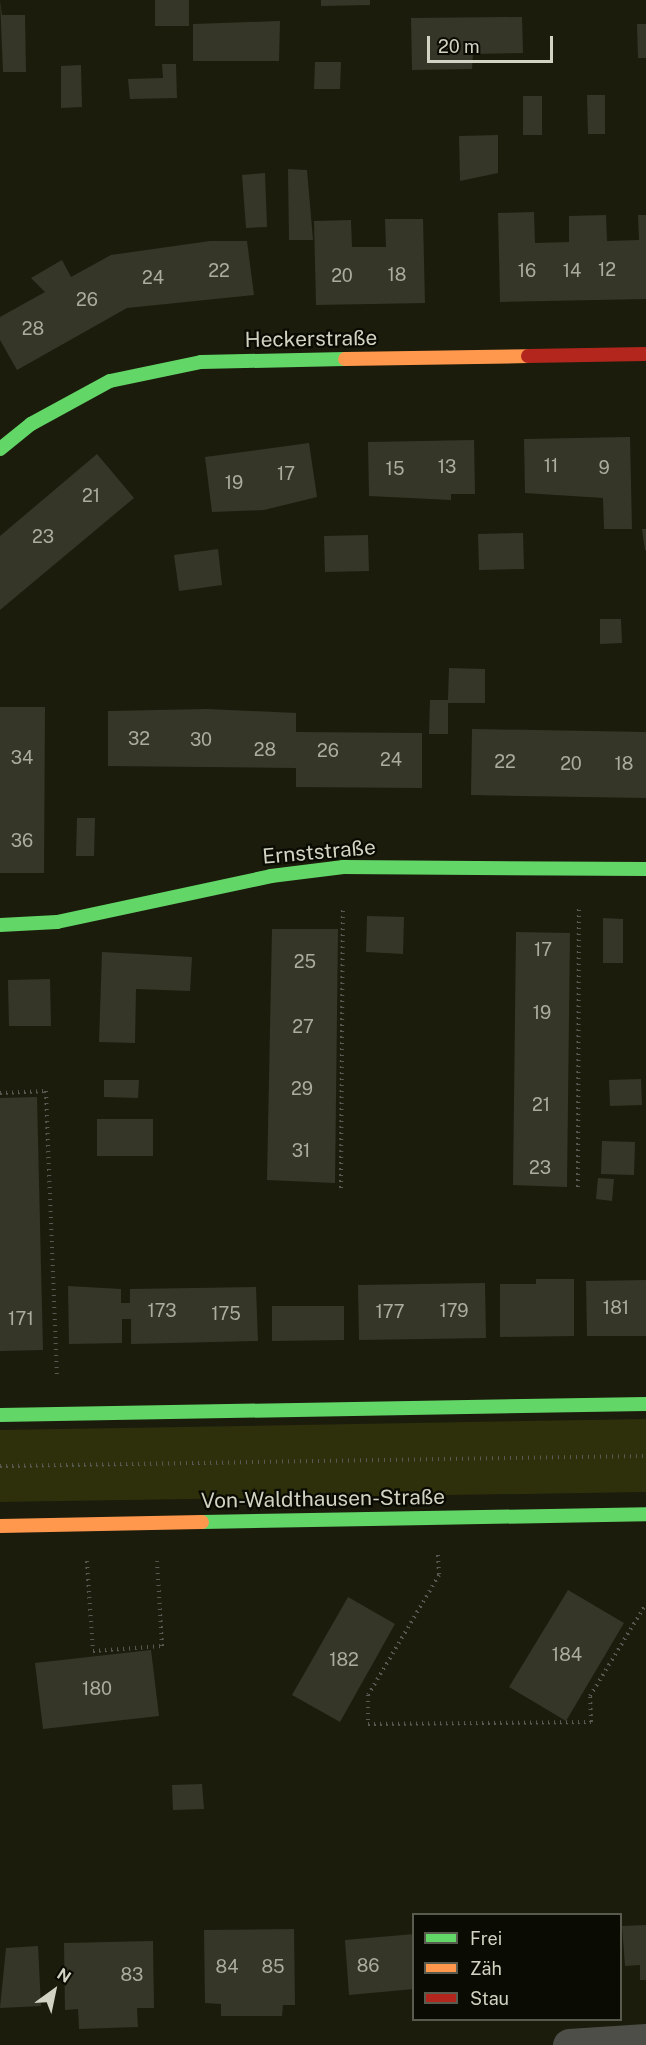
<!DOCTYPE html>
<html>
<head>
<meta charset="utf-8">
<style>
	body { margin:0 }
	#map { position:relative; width:646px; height:2045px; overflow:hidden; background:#1b1c0c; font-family:"Public Sans",sans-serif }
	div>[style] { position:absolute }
	.green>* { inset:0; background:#2e2f0b }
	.building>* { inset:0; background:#353628 }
	.path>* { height:4px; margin-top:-2px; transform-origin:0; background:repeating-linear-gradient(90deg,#585952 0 1.5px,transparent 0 6px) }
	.street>* { height:33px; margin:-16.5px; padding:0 16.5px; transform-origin:16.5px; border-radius:16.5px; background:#4d4e48 }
	.fast>* { height:14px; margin:-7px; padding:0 7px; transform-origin:7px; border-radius:7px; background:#63d668 }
	.slow>* { height:14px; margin:-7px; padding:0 7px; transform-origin:7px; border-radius:7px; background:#ff974d }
	.jam>* { height:14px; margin:-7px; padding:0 7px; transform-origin:7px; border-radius:7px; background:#b3261e }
	span { translate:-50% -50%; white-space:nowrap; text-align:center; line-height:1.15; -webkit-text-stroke:4.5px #0a0b02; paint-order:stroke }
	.number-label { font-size:18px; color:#abac9c }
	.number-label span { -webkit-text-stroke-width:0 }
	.street-label { font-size:21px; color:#d2d3c2 }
	.legend { position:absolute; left:412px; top:1913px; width:210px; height:108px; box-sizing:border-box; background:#0a0b02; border:2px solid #5a5b4f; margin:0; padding:8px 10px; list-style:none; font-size:18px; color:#d2d3c2 }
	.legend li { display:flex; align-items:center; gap:12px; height:30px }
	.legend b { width:30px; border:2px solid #5a5b4f }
	.north { position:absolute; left:24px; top:1961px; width:60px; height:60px; -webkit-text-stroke:4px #0a0b02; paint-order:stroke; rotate:33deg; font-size:16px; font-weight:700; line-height:24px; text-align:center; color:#d2d3c2 }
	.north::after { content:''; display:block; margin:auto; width:21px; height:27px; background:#d2d3c2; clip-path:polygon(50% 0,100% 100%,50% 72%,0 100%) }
	.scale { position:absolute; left:427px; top:36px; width:126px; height:27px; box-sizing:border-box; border:3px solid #d2d3c2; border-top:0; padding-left:8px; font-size:18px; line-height:21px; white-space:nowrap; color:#d2d3c2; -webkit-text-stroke:4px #0a0b02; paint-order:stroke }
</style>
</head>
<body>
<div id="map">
	<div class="green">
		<i style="clip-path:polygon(646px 1419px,646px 1492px,0 1502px,0 1430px)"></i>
	</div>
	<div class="building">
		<i style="clip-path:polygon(0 0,2px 15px,25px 15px,26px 72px,3px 72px)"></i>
		<i style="clip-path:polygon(155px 0,189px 0,189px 26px,155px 26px)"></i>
		<i style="clip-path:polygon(321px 0,370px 0,370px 5px,321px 6px)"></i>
		<i style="clip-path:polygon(522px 17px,523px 53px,473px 54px,472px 69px,412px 70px,411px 18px)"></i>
		<i style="clip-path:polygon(280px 21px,279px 61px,193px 61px,193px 24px)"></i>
		<i style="clip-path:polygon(637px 24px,646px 24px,646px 58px,638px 58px)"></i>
		<i style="clip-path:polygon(315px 62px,341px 62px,340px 89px,314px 89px)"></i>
		<i style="clip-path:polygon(162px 64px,176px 64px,177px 98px,130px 99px,128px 79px,163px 78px)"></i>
		<i style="clip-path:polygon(81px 65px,82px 107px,61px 108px,61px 66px)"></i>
		<i style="clip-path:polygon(587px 95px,605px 95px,605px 134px,588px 134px)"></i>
		<i style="clip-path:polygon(523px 96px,542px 96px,542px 135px,523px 135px)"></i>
		<i style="clip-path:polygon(498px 135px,498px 173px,460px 181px,459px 136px)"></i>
		<i style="clip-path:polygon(288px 169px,307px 170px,313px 240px,289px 240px)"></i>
		<i style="clip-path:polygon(265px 173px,267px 227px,246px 228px,242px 175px)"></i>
		<i style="clip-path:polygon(534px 212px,535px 243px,569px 242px,569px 216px,606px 215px,607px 241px,639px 240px,638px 215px,646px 215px,646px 299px,500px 302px,498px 213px)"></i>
		<i style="clip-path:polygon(385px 219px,423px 219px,425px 303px,316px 305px,314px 221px,351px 220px,352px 247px,386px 247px)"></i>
		<i style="clip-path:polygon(210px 241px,247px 241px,254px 295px,127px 308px,17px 370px,0 340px,0 317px,45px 292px,31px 278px,62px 260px,71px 277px,111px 255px)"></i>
		<i style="clip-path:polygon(630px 437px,632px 529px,604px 529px,603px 498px,525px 493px,524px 439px)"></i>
		<i style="clip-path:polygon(474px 440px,475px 494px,451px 494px,451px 500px,369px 496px,368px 442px)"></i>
		<i style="clip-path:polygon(309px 443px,317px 497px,264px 510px,212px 512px,205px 457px)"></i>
		<i style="clip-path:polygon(97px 454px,134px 498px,0 610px,0 536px)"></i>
		<i style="clip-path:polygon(642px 529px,646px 529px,646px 550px,645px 550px)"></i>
		<i style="clip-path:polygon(523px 533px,524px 569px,479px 570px,478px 534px)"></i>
		<i style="clip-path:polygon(368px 535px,369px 571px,325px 572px,324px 536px)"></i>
		<i style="clip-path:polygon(218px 549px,222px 585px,179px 591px,174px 555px)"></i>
		<i style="clip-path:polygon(600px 619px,621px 619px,622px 643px,600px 644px)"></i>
		<i style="clip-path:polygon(449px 668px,485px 669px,485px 703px,448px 703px,448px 734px,429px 734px,430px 700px,448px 700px)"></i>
		<i style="clip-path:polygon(0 707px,45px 707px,44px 873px,0 873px)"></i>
		<i style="clip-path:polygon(207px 709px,296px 713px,296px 732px,422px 733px,422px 788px,296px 787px,296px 768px,108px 766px,108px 711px)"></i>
		<i style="clip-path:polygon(472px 729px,646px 732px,646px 798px,471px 795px)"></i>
		<i style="clip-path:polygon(77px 818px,95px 818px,94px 856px,76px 856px)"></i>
		<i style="clip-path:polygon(367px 916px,404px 917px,403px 954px,366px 952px)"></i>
		<i style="clip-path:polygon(603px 918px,623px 919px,623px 963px,603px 963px)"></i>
		<i style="clip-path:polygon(272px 929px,338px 929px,335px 1183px,267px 1180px)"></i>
		<i style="clip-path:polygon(516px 932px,570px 933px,567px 1187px,513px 1185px)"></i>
		<i style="clip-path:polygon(102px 952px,192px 957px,190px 991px,136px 989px,135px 1043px,99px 1042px)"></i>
		<i style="clip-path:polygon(50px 979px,51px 1026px,9px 1026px,8px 980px)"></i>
		<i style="clip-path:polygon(641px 1079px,642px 1105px,610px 1106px,609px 1080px)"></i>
		<i style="clip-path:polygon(104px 1080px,139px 1080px,138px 1098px,104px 1097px)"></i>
		<i style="clip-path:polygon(37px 1097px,43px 1350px,0 1351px,0 1098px)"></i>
		<i style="clip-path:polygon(97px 1119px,153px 1119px,153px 1156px,97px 1156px)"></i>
		<i style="clip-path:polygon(602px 1141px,635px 1142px,634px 1175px,601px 1174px)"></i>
		<i style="clip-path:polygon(598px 1178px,614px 1179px,612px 1201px,596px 1199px)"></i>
		<i style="clip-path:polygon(536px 1279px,574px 1279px,574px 1336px,500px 1337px,500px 1284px,536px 1284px)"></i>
		<i style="clip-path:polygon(646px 1280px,646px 1336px,587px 1336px,586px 1281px)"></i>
		<i style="clip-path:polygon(485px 1283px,486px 1338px,359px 1340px,358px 1285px)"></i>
		<i style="clip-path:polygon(68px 1286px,121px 1289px,121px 1303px,130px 1303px,130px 1289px,256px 1287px,258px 1341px,131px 1344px,131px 1319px,122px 1319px,122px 1343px,69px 1344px)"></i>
		<i style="clip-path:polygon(272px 1306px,344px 1306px,344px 1340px,272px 1341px)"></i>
		<i style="clip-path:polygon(568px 1590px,624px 1623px,566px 1721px,509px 1687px)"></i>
		<i style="clip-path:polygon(348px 1597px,395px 1624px,340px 1722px,292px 1695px)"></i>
		<i style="clip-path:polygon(151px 1650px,159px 1716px,43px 1729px,35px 1663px)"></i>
		<i style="clip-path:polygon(202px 1784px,204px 1809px,173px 1810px,172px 1785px)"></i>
		<i style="clip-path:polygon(646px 1925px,646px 1980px,640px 1980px,640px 1965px,625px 1966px,622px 1926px)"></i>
		<i style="clip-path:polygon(294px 1929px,295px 2005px,283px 2005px,282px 2016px,221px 2016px,221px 2004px,205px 2003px,204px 1930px)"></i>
		<i style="clip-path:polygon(414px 1934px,414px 1989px,349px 1995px,345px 1940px)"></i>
		<i style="clip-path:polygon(153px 1941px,154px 2008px,137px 2008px,138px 2027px,79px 2029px,78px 2009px,65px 2010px,64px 1943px)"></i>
		<i style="clip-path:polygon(38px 1946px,41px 2006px,0 2008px,6px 1948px)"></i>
	</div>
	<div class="path">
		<i style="left:0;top:1093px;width:46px;rotate:-2.5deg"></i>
		<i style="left:46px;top:1091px;width:286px;rotate:87.8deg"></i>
		<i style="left:578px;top:1187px;width:282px;rotate:-89.8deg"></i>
		<i style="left:341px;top:1188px;width:281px;rotate:-89.6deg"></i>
		<i style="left:0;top:1466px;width:646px;rotate:-0.89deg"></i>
		<i style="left:438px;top:1555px;width:20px;rotate:87deg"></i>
		<i style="left:439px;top:1575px;width:139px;rotate:120.6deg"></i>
		<i style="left:368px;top:1695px;width:29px;rotate:90deg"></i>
		<i style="left:368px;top:1724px;width:223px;rotate:-0.5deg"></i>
		<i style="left:591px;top:1722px;width:26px;rotate:-92deg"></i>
		<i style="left:590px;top:1696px;width:108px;rotate:-58.7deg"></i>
		<i style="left:87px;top:1561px;width:90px;rotate:86.2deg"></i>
		<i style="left:93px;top:1651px;width:69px;rotate:-4.1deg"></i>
		<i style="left:162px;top:1646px;width:85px;rotate:-93.4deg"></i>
	</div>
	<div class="street">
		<i style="left:569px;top:2045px;width:77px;rotate:-3.7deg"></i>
	</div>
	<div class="fast">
		<i style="left:0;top:449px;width:40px;rotate:-39deg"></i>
		<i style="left:31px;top:424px;width:90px;rotate:-28.6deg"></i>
		<i style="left:110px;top:381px;width:93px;rotate:-11.8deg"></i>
		<i style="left:201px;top:362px;width:144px;rotate:-1.2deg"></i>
		<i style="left:0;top:925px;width:57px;rotate:-3deg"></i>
		<i style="left:57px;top:922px;width:219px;rotate:-12.1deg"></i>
		<i style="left:271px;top:876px;width:73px;rotate:-7.1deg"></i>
		<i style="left:343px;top:867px;width:303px;rotate:0.4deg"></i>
		<i style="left:0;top:1415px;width:646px;rotate:-0.98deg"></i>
		<i style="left:202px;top:1522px;width:444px;rotate:-1deg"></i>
	</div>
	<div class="slow">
		<i style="left:345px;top:359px;width:183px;rotate:-0.9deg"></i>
		<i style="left:0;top:1526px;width:202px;rotate:-1.1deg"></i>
	</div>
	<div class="jam">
		<i style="left:528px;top:356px;width:118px;rotate:-1deg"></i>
	</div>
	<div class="number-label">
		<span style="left:607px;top:270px">12</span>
		<span style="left:219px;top:271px">22</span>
		<span style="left:527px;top:271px">16</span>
		<span style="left:572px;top:271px">14</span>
		<span style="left:397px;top:275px">18</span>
		<span style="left:342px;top:276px">20</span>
		<span style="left:153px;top:278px">24</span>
		<span style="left:87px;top:300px">26</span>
		<span style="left:33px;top:329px">28</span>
		<span style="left:551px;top:466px">11</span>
		<span style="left:447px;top:467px">13</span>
		<span style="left:604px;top:468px">9</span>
		<span style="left:395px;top:469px">15</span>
		<span style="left:286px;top:474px">17</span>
		<span style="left:234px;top:483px">19</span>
		<span style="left:91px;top:496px">21</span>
		<span style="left:43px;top:537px">23</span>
		<span style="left:139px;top:739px">32</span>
		<span style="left:201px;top:740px">30</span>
		<span style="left:265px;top:750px">28</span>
		<span style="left:328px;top:751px">26</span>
		<span style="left:22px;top:758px">34</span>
		<span style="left:391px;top:760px">24</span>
		<span style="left:505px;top:762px">22</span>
		<span style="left:571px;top:764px">20</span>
		<span style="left:624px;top:764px">18</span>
		<span style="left:22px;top:841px">36</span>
		<span style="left:543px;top:950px">17</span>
		<span style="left:305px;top:962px">25</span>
		<span style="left:542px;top:1013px">19</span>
		<span style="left:303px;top:1027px">27</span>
		<span style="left:302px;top:1089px">29</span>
		<span style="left:541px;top:1105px">21</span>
		<span style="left:301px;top:1151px">31</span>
		<span style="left:540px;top:1168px">23</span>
		<span style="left:616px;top:1308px">181</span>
		<span style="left:162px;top:1311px">173</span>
		<span style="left:454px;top:1311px">179</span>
		<span style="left:390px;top:1312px">177</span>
		<span style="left:226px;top:1314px">175</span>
		<span style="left:21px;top:1319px">171</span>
		<span style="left:567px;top:1655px">184</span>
		<span style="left:344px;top:1660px">182</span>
		<span style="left:97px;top:1689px">180</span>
		<span style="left:368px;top:1966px">86</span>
		<span style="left:227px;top:1967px">84</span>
		<span style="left:273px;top:1967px">85</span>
		<span style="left:132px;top:1975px">83</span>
	</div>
	<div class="street-label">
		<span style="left:311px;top:339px;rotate:-1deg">Heckerstraße</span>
		<span style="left:319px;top:852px;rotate:-5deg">Ernststraße</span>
		<span style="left:323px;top:1499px;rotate:-1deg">Von-Waldthausen-Straße</span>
	</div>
	<ul class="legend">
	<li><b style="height:8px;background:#63d668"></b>Frei</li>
	<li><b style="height:8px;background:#ff974d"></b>Zäh</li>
	<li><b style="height:8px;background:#b3261e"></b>Stau</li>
	</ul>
	<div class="north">N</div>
	<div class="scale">20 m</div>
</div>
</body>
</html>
